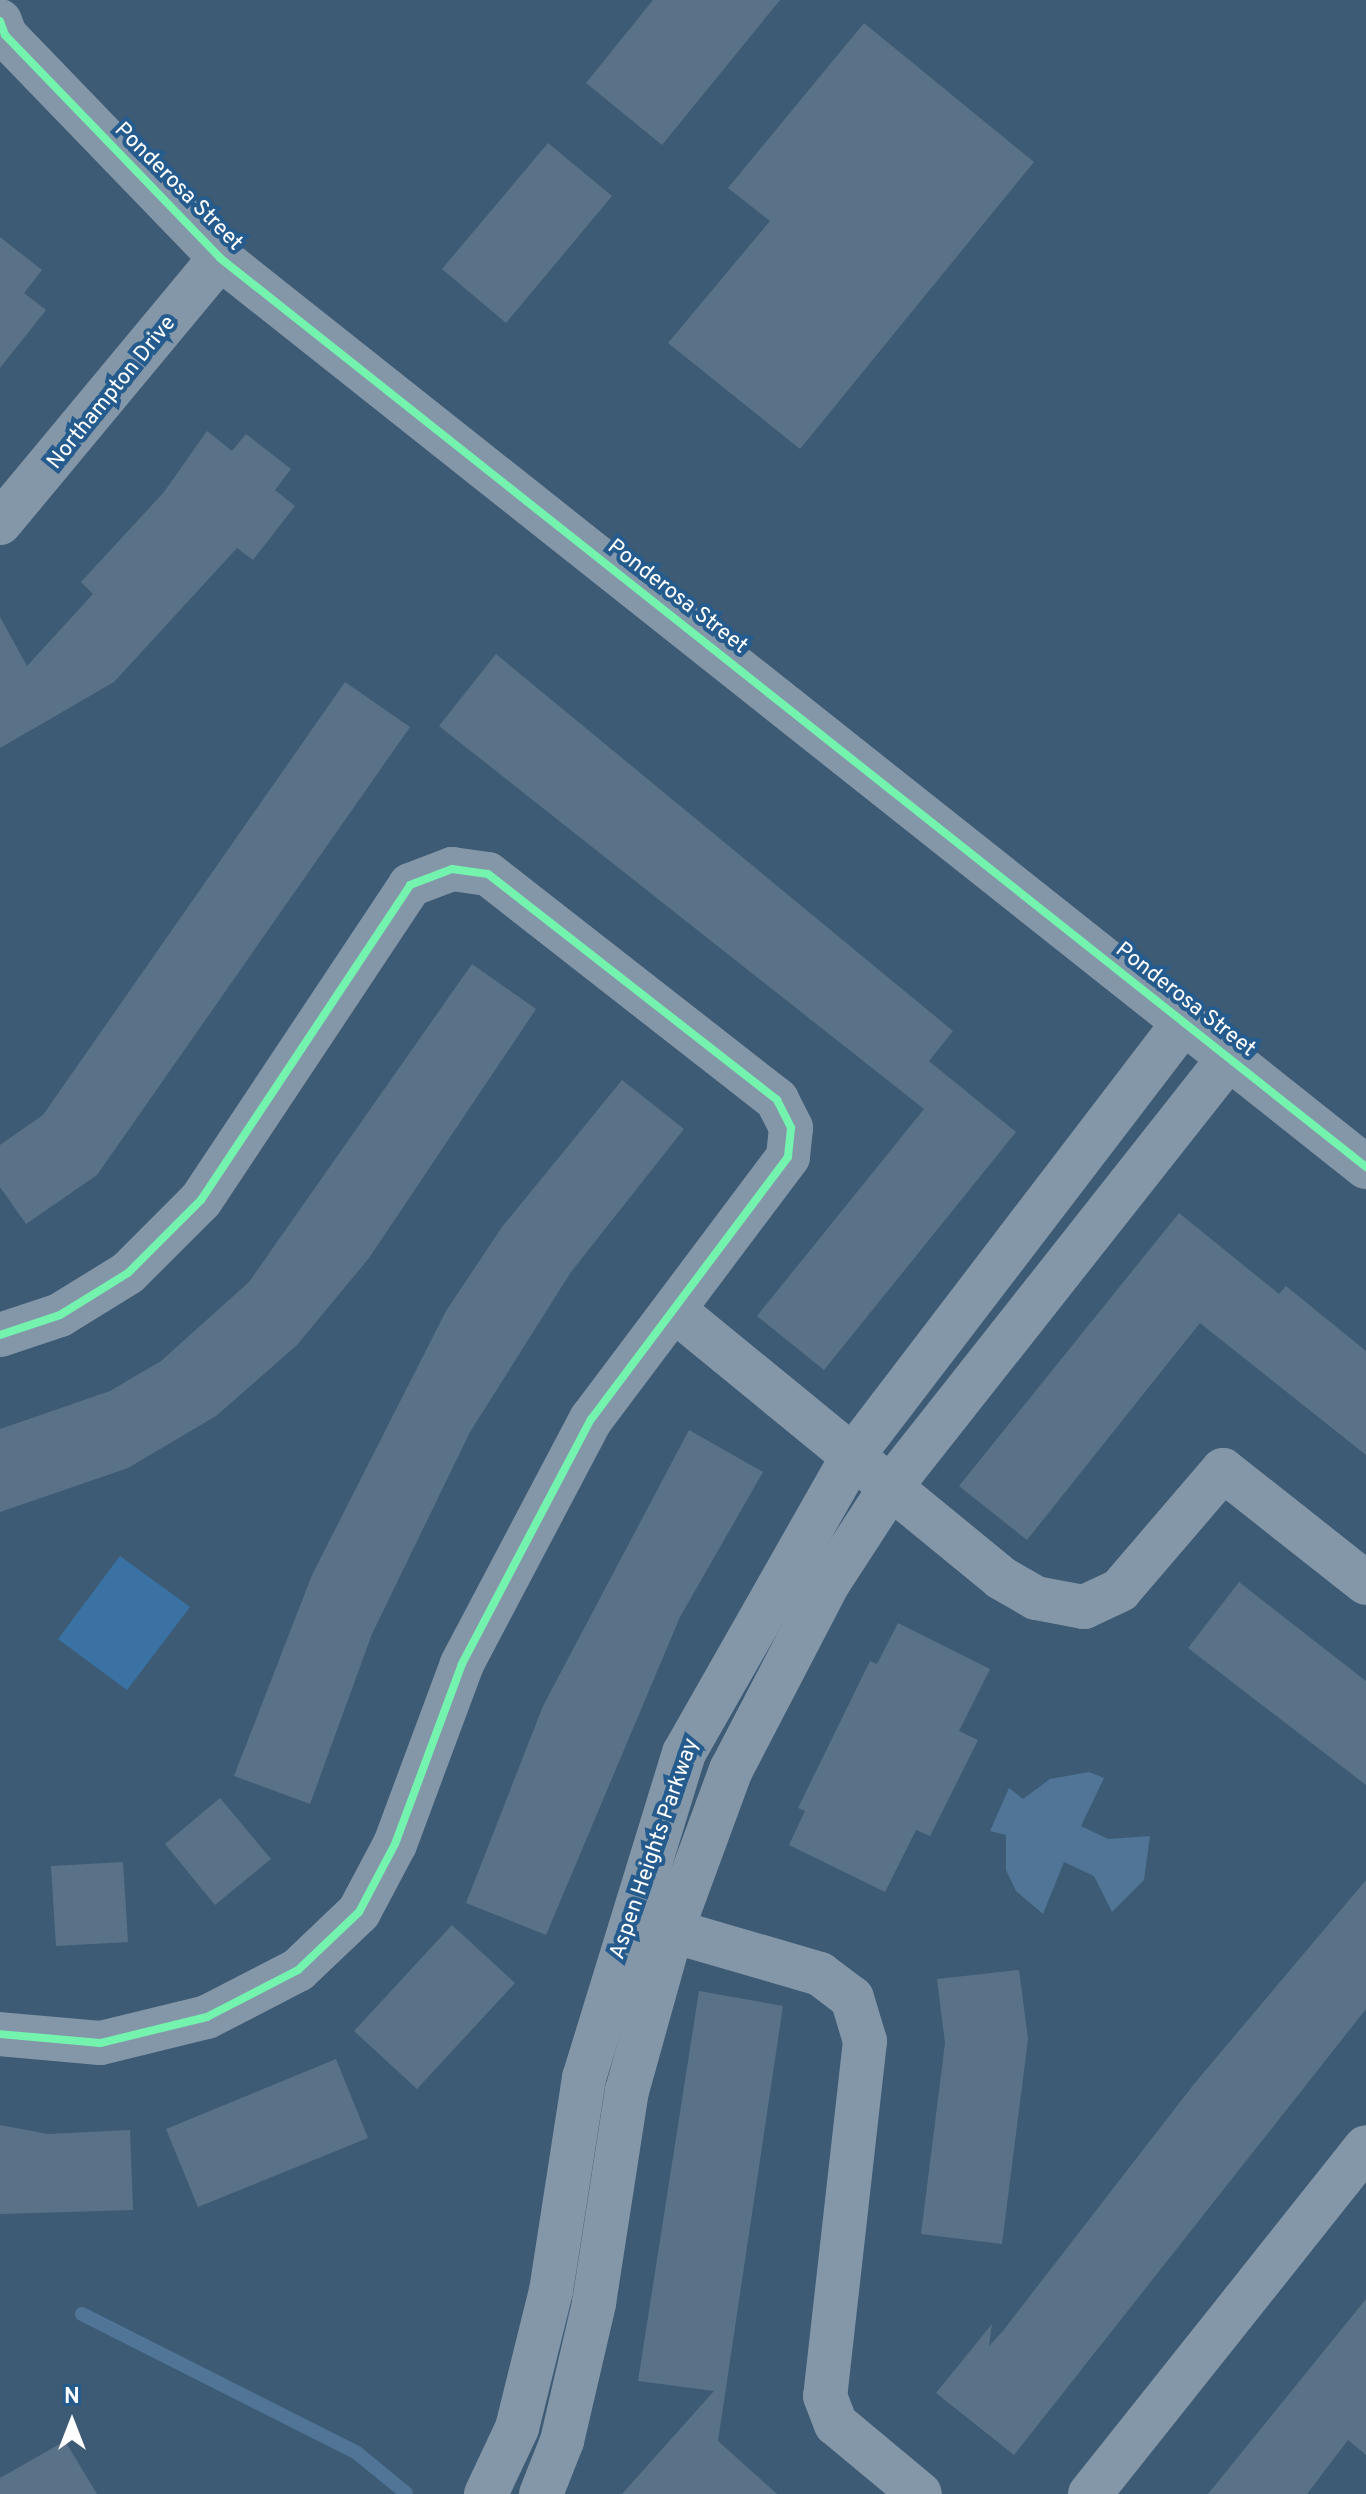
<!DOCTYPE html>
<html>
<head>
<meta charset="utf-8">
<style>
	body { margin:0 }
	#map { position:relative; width:1366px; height:2494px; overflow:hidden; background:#3d5b75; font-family:Overpass,sans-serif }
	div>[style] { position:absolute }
	.green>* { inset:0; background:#3a72a3 }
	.water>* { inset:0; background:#507597 }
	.stream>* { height:14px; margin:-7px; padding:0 7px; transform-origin:7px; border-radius:7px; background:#507597 }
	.building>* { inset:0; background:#5a7287 }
	.minor>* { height:44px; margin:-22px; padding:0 22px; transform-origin:22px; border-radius:22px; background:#8497a9 }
	.tertiary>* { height:44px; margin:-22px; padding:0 22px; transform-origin:22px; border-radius:22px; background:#8497a9 }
	.cycleway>* { height:8px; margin:-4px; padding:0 4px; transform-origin:4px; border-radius:4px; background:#73f3ae }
	span { translate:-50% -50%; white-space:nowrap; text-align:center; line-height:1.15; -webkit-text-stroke:8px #255c8d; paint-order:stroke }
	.street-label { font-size:22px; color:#fff }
	.north { position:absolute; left:32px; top:2382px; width:80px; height:80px; -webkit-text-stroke:6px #255c8d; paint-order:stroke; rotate:0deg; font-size:22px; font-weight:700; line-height:32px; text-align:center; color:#fff }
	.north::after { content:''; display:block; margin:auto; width:28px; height:36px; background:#fff; clip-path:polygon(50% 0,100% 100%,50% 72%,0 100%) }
</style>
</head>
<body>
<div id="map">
	<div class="green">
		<i style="clip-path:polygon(120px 1556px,190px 1607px,127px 1690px,58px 1639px)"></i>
	</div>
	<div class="water">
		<i style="clip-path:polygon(1089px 1772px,1104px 1778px,1081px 1826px,1108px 1839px,1150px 1836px,1144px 1880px,1112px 1912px,1094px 1876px,1064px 1862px,1043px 1914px,1016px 1891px,1006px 1870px,1006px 1835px,990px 1831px,1009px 1788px,1023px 1799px,1050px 1779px)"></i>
	</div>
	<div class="stream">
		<i style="left:82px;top:2314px;width:308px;rotate:26.8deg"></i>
		<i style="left:357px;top:2453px;width:63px;rotate:39.2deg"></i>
	</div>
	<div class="building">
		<i style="clip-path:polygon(653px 0,780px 0,662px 145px,586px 83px)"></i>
		<i style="clip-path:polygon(864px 23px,1034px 162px,800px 449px,668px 343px,770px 221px,728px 188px)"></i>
		<i style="clip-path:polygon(548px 143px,612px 196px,506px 323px,442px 269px)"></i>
		<i style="clip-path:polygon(0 237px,42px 270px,24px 293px,46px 310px,0 368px)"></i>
		<i style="clip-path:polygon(207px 431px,232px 451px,246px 434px,291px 469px,275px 490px,295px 506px,253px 560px,237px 548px,114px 682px,0 748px,0 617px,27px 666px,93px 594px,81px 582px,164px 492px)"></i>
		<i style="clip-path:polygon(496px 654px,953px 1031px,929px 1061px,1016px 1132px,824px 1370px,757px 1316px,924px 1109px,439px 726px)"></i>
		<i style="clip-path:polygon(345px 682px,410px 727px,97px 1175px,26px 1224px,0 1187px,0 1145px,43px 1115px)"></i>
		<i style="clip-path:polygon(472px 964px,536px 1009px,369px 1258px,297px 1345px,216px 1416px,128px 1468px,0 1512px,0 1429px,110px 1391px,161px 1361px,249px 1282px)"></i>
		<i style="clip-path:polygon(622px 1080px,684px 1129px,571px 1272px,470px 1432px,372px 1634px,310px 1804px,234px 1776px,312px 1575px,446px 1311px,502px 1227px)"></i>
		<i style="clip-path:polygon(1179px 1213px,1279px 1294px,1286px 1286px,1366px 1351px,1366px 1455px,1200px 1323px,1027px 1540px,959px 1486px)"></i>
		<i style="clip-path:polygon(689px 1430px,763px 1472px,680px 1617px,546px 1935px,466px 1903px,543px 1706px)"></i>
		<i style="clip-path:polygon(1239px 1582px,1366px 1681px,1366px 1785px,1188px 1648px)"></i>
		<i style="clip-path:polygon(898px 1623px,990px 1669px,959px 1731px,978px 1740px,930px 1836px,916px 1830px,885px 1892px,789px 1845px,805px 1811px,798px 1808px,870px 1661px,877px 1664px)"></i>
		<i style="clip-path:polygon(220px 1798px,271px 1859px,215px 1905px,165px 1844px)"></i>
		<i style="clip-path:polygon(123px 1862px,128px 1942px,56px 1946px,51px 1866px)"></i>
		<i style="clip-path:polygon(1366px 1880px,1366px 2009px,1014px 2455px,936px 2393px,992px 2324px,989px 2346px,1002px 2332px,1194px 2084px)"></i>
		<i style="clip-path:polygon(452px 1925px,515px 1983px,417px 2089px,354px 2031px)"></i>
		<i style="clip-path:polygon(1019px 1970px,1028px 2039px,1002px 2244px,921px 2234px,945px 2043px,937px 1979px)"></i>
		<i style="clip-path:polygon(699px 1991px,783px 2006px,718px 2441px,777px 2494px,622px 2494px,714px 2391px,638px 2381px)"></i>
		<i style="clip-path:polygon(336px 2059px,368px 2138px,198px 2207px,166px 2129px)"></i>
		<i style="clip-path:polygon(0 2125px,48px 2134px,130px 2130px,133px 2210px,0 2214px)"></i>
		<i style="clip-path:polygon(1366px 2299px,1366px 2455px,1348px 2440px,1307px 2494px,1208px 2494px)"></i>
		<i style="clip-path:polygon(65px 2441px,97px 2494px,0 2494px,0 2478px)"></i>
	</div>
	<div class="minor">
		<i style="left:0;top:523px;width:344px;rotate:-50.3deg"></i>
		<i style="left:674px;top:1310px;width:423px;rotate:39.3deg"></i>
		<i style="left:1001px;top:1578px;width:40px;rotate:29.7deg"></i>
		<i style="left:1036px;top:1598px;width:49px;rotate:10.6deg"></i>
		<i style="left:1084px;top:1607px;width:40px;rotate:-25deg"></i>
		<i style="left:1120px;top:1590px;width:158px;rotate:-49.4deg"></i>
		<i style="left:1223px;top:1470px;width:182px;rotate:38.3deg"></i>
		<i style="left:0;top:1335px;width:63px;rotate:-18.4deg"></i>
		<i style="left:60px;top:1315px;width:80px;rotate:-31.7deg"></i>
		<i style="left:128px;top:1273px;width:103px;rotate:-45deg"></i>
		<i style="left:201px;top:1200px;width:378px;rotate:-56.4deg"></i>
		<i style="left:410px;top:885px;width:45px;rotate:-20.9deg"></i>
		<i style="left:452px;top:869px;width:36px;rotate:8deg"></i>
		<i style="left:488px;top:874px;width:367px;rotate:38deg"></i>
		<i style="left:777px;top:1100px;width:31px;rotate:63deg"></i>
		<i style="left:791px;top:1128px;width:29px;rotate:96deg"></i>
		<i style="left:788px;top:1157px;width:328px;rotate:126.9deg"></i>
		<i style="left:591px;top:1419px;width:277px;rotate:117.8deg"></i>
		<i style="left:462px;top:1664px;width:192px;rotate:110.4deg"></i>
		<i style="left:395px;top:1844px;width:77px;rotate:117.9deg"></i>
		<i style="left:359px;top:1912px;width:84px;rotate:136.4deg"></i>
		<i style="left:298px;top:1970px;width:102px;rotate:152.7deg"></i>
		<i style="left:207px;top:2017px;width:110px;rotate:166.3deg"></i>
		<i style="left:100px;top:2043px;width:100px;rotate:-174.9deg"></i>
		<i style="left:645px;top:1923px;width:182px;rotate:16.2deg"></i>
		<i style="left:820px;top:1974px;width:40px;rotate:37deg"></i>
		<i style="left:852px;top:1998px;width:45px;rotate:73.2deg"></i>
		<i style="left:865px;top:2041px;width:357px;rotate:96.4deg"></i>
		<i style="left:825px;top:2396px;width:30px;rotate:69deg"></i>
		<i style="left:836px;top:2424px;width:109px;rotate:39.8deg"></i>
		<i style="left:486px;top:2494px;width:73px;rotate:-64.8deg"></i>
		<i style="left:517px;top:2428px;width:141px;rotate:-76.1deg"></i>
		<i style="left:551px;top:2291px;width:216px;rotate:-81.2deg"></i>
		<i style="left:584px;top:2078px;width:340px;rotate:-72.9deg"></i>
		<i style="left:684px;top:1753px;width:344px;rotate:-60.4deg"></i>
		<i style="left:854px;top:1454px;width:544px;rotate:-52.62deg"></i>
		<i style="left:541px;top:2494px;width:57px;rotate:-68.4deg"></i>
		<i style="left:562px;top:2441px;width:142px;rotate:-76.9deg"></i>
		<i style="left:594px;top:2303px;width:215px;rotate:-81.2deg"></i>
		<i style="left:627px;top:2091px;width:167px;rotate:-74.4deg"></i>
		<i style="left:672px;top:1930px;width:171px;rotate:-69.8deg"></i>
		<i style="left:731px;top:1770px;width:212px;rotate:-62.5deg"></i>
		<i style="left:829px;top:1582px;width:116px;rotate:-57deg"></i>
		<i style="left:892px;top:1485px;width:544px;rotate:-51.72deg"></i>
		<i style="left:1090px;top:2494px;width:443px;rotate:-51.5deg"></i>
	</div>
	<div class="tertiary">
		<i style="left:0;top:21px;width:15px;rotate:70deg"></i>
		<i style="left:5px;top:35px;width:310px;rotate:46deg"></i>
		<i style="left:220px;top:258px;width:1463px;rotate:38.42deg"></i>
	</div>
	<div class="cycleway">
		<i style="left:0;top:21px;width:15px;rotate:70deg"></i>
		<i style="left:5px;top:35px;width:310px;rotate:46deg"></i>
		<i style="left:220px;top:258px;width:1463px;rotate:38.42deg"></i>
		<i style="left:0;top:1335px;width:63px;rotate:-18.4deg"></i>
		<i style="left:60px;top:1315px;width:80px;rotate:-31.7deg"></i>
		<i style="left:128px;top:1273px;width:103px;rotate:-45deg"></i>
		<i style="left:201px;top:1200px;width:378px;rotate:-56.4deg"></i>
		<i style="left:410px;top:885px;width:45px;rotate:-20.9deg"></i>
		<i style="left:452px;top:869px;width:36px;rotate:8deg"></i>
		<i style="left:488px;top:874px;width:367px;rotate:38deg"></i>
		<i style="left:777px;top:1100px;width:31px;rotate:63deg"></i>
		<i style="left:791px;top:1128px;width:29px;rotate:96deg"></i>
		<i style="left:788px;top:1157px;width:328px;rotate:126.9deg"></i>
		<i style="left:591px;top:1419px;width:277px;rotate:117.8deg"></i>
		<i style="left:462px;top:1664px;width:192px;rotate:110.4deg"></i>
		<i style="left:395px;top:1844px;width:77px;rotate:117.9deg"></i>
		<i style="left:359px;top:1912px;width:84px;rotate:136.4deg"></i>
		<i style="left:298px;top:1970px;width:102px;rotate:152.7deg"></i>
		<i style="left:207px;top:2017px;width:110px;rotate:166.3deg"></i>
		<i style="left:100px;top:2043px;width:100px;rotate:-174.9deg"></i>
	</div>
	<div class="street-label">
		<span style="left:178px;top:187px;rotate:45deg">Ponderosa Street</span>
		<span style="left:112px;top:393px;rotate:-51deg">Northampton Drive</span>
		<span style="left:677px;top:597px;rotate:38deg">Ponderosa Street</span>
		<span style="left:1185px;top:1000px;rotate:38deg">Ponderosa Street</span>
		<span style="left:655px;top:1849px;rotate:-71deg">Aspen Heights Parkway</span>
	</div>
	<div class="north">N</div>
</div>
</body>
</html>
